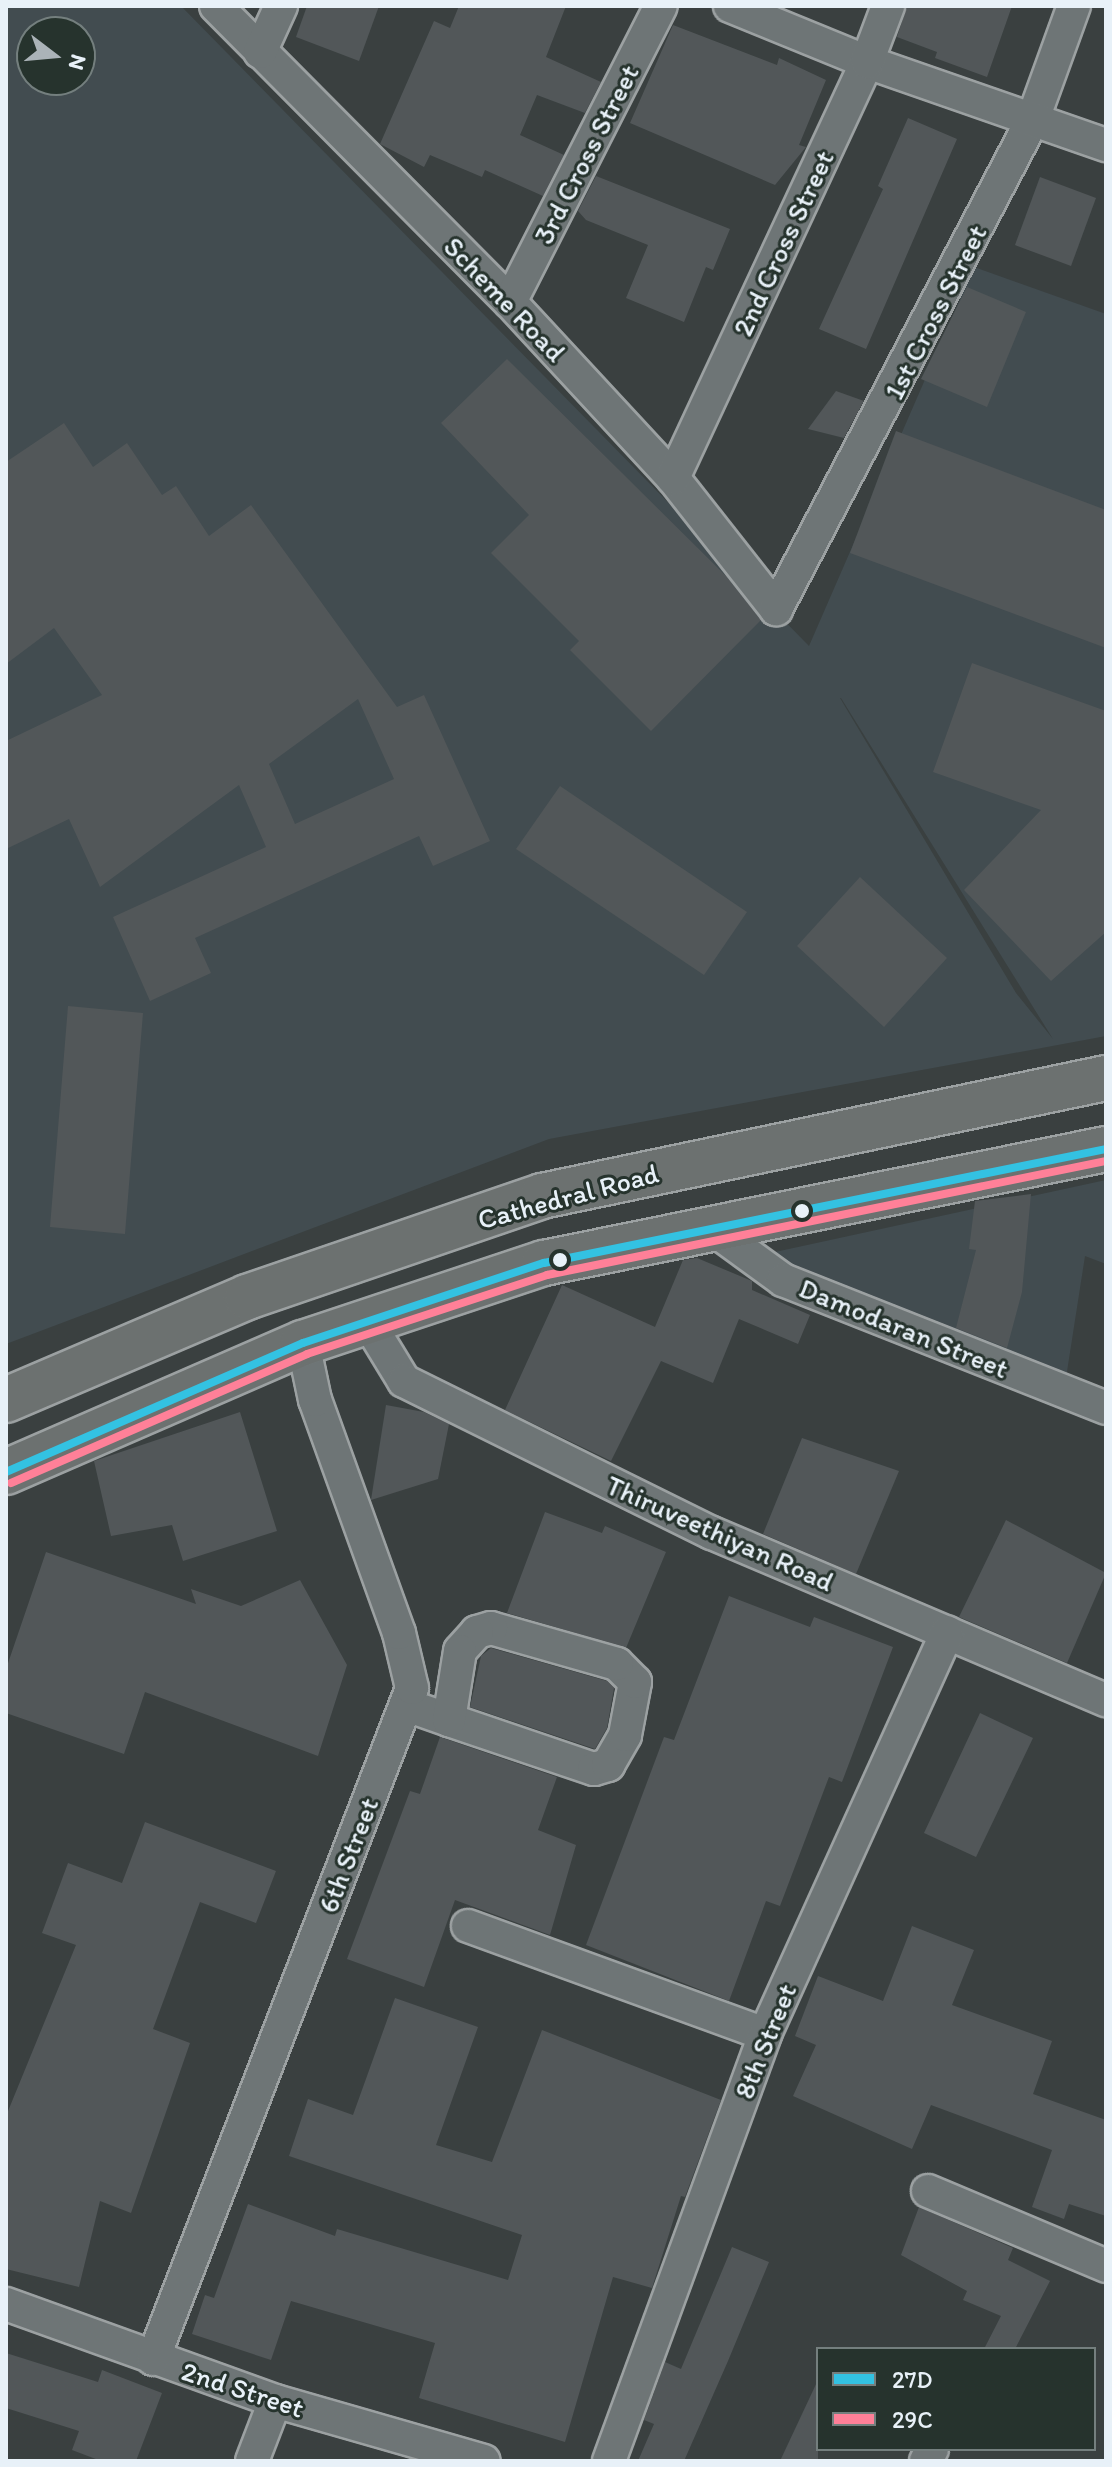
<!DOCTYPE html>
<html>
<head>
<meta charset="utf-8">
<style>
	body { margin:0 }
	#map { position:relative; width:1112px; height:2467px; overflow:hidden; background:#3a4040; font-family:Itim,sans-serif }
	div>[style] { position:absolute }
	.built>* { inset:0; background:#424c50 }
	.building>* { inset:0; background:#525759 }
	.roads { filter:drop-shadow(2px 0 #9ca1a2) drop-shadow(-2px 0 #9ca1a2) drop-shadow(0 2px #9ca1a2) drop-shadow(0 -2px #9ca1a2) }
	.street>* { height:32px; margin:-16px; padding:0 16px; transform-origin:16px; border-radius:16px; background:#6e7576 }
	.primary>* { height:44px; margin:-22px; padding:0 22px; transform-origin:22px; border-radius:22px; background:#6c7170 }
	.bus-1>* { height:8px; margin:-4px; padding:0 4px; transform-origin:4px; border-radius:4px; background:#33c2e2 }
	.bus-2>* { height:8px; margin:-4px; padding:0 4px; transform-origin:4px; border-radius:4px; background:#ff8098 }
	.dots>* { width:22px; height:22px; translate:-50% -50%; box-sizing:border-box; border:4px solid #26332d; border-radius:50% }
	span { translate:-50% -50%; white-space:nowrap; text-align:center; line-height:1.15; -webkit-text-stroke:6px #26332d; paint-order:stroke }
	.street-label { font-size:28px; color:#e8f1f8 }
	.frame { position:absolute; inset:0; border:8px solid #e8f1f8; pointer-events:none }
	.legend { position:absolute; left:816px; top:2347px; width:280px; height:104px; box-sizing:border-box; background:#26332d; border:2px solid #747f7e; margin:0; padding:10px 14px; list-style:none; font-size:24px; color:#e8f1f8 }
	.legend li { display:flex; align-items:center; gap:16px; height:40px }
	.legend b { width:40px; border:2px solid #747f7e }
	.north { position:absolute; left:16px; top:16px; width:80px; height:80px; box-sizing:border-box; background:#26332d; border:2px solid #747f7e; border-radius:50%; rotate:106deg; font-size:22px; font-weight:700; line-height:32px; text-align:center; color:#e8f1f8 }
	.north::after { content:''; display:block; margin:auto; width:28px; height:36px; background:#abb3b8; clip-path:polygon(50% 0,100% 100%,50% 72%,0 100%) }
</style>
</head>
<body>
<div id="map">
	<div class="built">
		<i style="clip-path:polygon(evenodd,6px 6px,181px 6px,809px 646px,974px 267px,1106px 314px,1106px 1036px,549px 1139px,6px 1344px,6px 6px,32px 32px,80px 32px,80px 80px,32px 80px,32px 32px,6px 6px,840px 698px,841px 698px,1053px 1039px,1016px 993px,840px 698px)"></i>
		<i style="clip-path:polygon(1106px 1180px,1106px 1264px,1085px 1256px,1066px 1378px,801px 1282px,775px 1252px)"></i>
	</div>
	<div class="building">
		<i style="clip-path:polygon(307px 6px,379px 6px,359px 61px,296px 37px)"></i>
		<i style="clip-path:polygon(459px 6px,566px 6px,546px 57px,601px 82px,585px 113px,537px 95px,520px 135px,564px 155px,543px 196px,485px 170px,482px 177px,430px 155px,424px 167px,380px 144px,434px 21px,450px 28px)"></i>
		<i style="clip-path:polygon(907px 6px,1012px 6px,987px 77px,935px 58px,937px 52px,897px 37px)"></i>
		<i style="clip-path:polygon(673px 25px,777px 65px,779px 58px,826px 80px,799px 145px,806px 147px,775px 185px,630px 123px)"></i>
		<i style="clip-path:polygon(908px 118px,957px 139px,866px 349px,819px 329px,883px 189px,878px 186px)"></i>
		<i style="clip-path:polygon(596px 176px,730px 229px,713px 270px,706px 267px,684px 322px,626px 298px,648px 245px,586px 220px,578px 211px)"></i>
		<i style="clip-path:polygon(1040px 177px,1096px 198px,1071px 266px,1015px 245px)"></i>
		<i style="clip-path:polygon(967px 287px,1026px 312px,987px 407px,921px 379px)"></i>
		<i style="clip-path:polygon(507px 359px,727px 577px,761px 620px,651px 731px,570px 650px,579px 641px,491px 553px,529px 515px,441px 423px)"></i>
		<i style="clip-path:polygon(836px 391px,864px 401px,844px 438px,808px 429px)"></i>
		<i style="clip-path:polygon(evenodd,64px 423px,93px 467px,127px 443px,162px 495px,176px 486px,209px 536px,251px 505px,397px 707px,424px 695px,490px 841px,433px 866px,419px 836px,195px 938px,211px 973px,150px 1001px,113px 917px,266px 847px,239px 785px,100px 887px,69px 819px,6px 849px,6px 741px,102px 695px,54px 628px,6px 664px,6px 462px,64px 423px,358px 699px,394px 779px,295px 824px,269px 764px,358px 699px)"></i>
		<i style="clip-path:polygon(896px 431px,1106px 510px,1106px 648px,850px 553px)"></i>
		<i style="clip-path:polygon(972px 663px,1106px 711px,1106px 932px,1051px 981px,964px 890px,1041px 810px,933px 772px)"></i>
		<i style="clip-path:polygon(560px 786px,747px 912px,704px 975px,516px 849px)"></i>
		<i style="clip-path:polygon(860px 877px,947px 958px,884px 1027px,797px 946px)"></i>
		<i style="clip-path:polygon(68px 1006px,143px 1013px,125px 1234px,50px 1227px)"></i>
		<i style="clip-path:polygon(1031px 1194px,1022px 1292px,1007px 1348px,956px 1328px,976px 1250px,969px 1249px,975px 1201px)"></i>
		<i style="clip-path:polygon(697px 1258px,752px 1281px,752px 1290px,810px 1315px,798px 1344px,739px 1319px,713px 1383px,661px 1361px,611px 1461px,505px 1410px,562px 1285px,655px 1327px,683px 1260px)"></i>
		<i style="clip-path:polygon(386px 1405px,424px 1412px,449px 1424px,438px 1479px,371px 1500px)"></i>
		<i style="clip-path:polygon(240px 1412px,277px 1531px,183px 1561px,172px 1525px,111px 1536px,94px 1461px)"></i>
		<i style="clip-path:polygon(802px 1438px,899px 1471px,856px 1574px,763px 1534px)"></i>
		<i style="clip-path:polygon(545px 1512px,602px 1533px,605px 1526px,666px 1552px,626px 1648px,507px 1613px)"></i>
		<i style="clip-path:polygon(1006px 1520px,1106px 1573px,1067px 1663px,959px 1617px)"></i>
		<i style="clip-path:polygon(46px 1552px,196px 1604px,191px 1589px,241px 1606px,300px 1580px,347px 1665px,318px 1756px,145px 1692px,124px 1754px,6px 1713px,6px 1669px)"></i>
		<i style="clip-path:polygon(729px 1596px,810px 1627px,814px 1617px,893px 1647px,842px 1782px,829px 1777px,780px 1906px,766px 1901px,729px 2001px,586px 1945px,664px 1737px,674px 1740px)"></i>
		<i style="clip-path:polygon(491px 1648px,607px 1681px,614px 1688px,607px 1728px,595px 1749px,470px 1707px,481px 1656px)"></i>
		<i style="clip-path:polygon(980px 1713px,1033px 1738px,976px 1857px,924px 1833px)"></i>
		<i style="clip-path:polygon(440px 1737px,557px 1777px,538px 1830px,576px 1845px,550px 1935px,455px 1900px,424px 1987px,347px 1959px,410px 1791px,420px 1794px)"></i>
		<i style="clip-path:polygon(145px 1822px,276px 1871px,256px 1923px,200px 1902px,153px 2029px,190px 2043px,131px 2213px,100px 2201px,79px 2287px,6px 2269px,6px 2116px,76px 1945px,42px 1933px,68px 1863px,122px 1883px)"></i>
		<i style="clip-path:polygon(912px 1926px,974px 1950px,952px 2005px,1052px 2041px,1033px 2094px,1106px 2120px,1106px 2216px,1069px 2204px,1064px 2219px,1032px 2207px,1052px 2150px,931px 2105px,912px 2149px,793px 2096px,816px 2045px,795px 2036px,818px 1976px,883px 2001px)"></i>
		<i style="clip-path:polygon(395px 1998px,478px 2027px,436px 2145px,492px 2162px,542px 2030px,721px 2100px,685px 2197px,681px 2196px,652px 2288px,613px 2277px,565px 2442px,419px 2398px,435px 2343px,291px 2301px,271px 2360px,192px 2334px,205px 2295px,214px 2298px,248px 2204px,335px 2236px,337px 2229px,508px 2280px,522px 2235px,289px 2156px,308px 2099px,353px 2115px)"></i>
		<i style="clip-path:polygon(919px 2207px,1013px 2248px,1008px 2260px,1050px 2281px,1015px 2349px,984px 2349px,1001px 2316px,963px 2300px,967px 2291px,901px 2255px)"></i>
		<i style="clip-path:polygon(732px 2247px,769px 2262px,728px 2361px,684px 2461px,638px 2461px,654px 2424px,644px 2420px,665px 2362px,681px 2369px)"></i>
		<i style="clip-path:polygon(6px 2353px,98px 2382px,102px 2370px,162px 2393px,136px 2461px,101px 2461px,72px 2450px,79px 2431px,6px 2408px)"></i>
		<i style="clip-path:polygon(818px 2380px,818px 2461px,780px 2461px)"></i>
	</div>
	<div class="roads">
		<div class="street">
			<i style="left:216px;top:6px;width:417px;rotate:45.2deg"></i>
			<i style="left:510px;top:302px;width:240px;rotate:47.2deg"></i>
			<i style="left:673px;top:478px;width:167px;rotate:51.8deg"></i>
			<i style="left:776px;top:609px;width:553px;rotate:-62.32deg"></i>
			<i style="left:1033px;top:119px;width:120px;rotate:-70.1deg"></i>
			<i style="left:730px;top:6px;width:148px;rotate:22.2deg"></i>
			<i style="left:867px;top:62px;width:253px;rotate:19.2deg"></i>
			<i style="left:260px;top:52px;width:51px;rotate:-65.5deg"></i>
			<i style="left:510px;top:302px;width:332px;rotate:-63deg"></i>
			<i style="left:673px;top:478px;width:459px;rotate:-65deg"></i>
			<i style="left:867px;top:62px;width:60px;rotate:-69.4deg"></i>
			<i style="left:713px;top:1229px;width:87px;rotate:36.1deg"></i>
			<i style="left:783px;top:1280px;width:347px;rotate:21.6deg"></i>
			<i style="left:368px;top:1322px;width:69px;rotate:58.6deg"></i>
			<i style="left:404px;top:1381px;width:343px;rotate:26.3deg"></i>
			<i style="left:712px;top:1533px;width:428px;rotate:23deg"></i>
			<i style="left:406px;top:1705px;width:46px;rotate:19.2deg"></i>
			<i style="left:449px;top:1720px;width:153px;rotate:18.7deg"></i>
			<i style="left:594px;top:1769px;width:15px;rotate:-16deg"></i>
			<i style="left:608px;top:1765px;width:34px;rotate:-60deg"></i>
			<i style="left:625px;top:1735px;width:54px;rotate:-79.3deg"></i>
			<i style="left:635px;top:1682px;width:25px;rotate:-135deg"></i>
			<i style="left:617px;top:1664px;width:131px;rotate:-164.1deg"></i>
			<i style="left:491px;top:1628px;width:15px;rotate:164deg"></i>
			<i style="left:477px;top:1632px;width:25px;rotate:132deg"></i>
			<i style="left:460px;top:1651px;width:70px;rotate:99.1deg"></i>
			<i style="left:468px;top:1926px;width:316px;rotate:20deg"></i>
			<i style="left:928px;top:2191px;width:193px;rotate:22.8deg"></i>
			<i style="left:6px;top:2304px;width:286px;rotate:19.8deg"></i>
			<i style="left:275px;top:2401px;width:217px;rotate:16deg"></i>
			<i style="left:153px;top:2359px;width:719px;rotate:-68.89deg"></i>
			<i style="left:412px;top:1688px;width:57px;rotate:-103.3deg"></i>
			<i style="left:399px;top:1633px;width:248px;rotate:-109.8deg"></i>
			<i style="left:315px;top:1400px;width:58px;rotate:-101.9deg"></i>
			<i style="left:252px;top:2461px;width:64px;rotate:-69deg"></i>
			<i style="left:609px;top:2461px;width:455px;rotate:-69.9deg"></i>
			<i style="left:765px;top:2034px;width:441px;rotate:-65.6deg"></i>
			<i style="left:926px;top:2461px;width:13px;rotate:-63deg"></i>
		</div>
		<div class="primary">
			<i style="left:6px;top:1400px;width:262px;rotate:-23.1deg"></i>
			<i style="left:247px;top:1297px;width:312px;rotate:-18.9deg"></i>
			<i style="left:542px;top:1196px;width:576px;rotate:-11.82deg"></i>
			<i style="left:6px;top:1472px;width:324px;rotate:-23.5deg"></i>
			<i style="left:303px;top:1343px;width:254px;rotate:-18.4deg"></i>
			<i style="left:544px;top:1263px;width:573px;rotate:-11.47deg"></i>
		</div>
	</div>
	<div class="bus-1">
		<i style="left:6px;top:1472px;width:324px;rotate:-23.5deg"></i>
		<i style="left:303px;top:1343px;width:254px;rotate:-18.4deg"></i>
		<i style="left:544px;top:1263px;width:573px;rotate:-11.47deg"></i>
	</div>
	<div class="bus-2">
		<i style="left:11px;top:1483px;width:323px;rotate:-23.5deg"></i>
		<i style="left:307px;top:1354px;width:253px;rotate:-18.2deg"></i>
		<i style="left:547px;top:1275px;width:571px;rotate:-11.53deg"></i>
	</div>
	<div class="dots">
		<i style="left:802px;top:1211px;background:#e8f1f8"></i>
		<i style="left:560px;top:1260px;background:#e8f1f8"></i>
	</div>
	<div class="street-label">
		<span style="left:586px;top:154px;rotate:-63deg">3rd Cross Street</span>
		<span style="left:783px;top:243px;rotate:-65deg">2nd Cross Street</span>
		<span style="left:505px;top:299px;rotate:46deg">Scheme Road</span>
		<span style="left:935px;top:312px;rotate:-63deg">1st Cross Street</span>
		<span style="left:568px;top:1196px;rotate:-15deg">Cathedral Road</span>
		<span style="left:904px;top:1328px;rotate:22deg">Damodaran Street</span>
		<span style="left:720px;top:1533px;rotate:24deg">Thiruveethiyan Road</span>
		<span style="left:348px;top:1855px;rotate:-69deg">6th Street</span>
		<span style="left:765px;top:2041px;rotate:-68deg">8th Street</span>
		<span style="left:243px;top:2389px;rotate:18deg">2nd Street</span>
	</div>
	<div class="frame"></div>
	<ul class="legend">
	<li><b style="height:10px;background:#33c2e2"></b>27D</li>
	<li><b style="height:10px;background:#ff8098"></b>29C</li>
	</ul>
	<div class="north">N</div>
</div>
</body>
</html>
